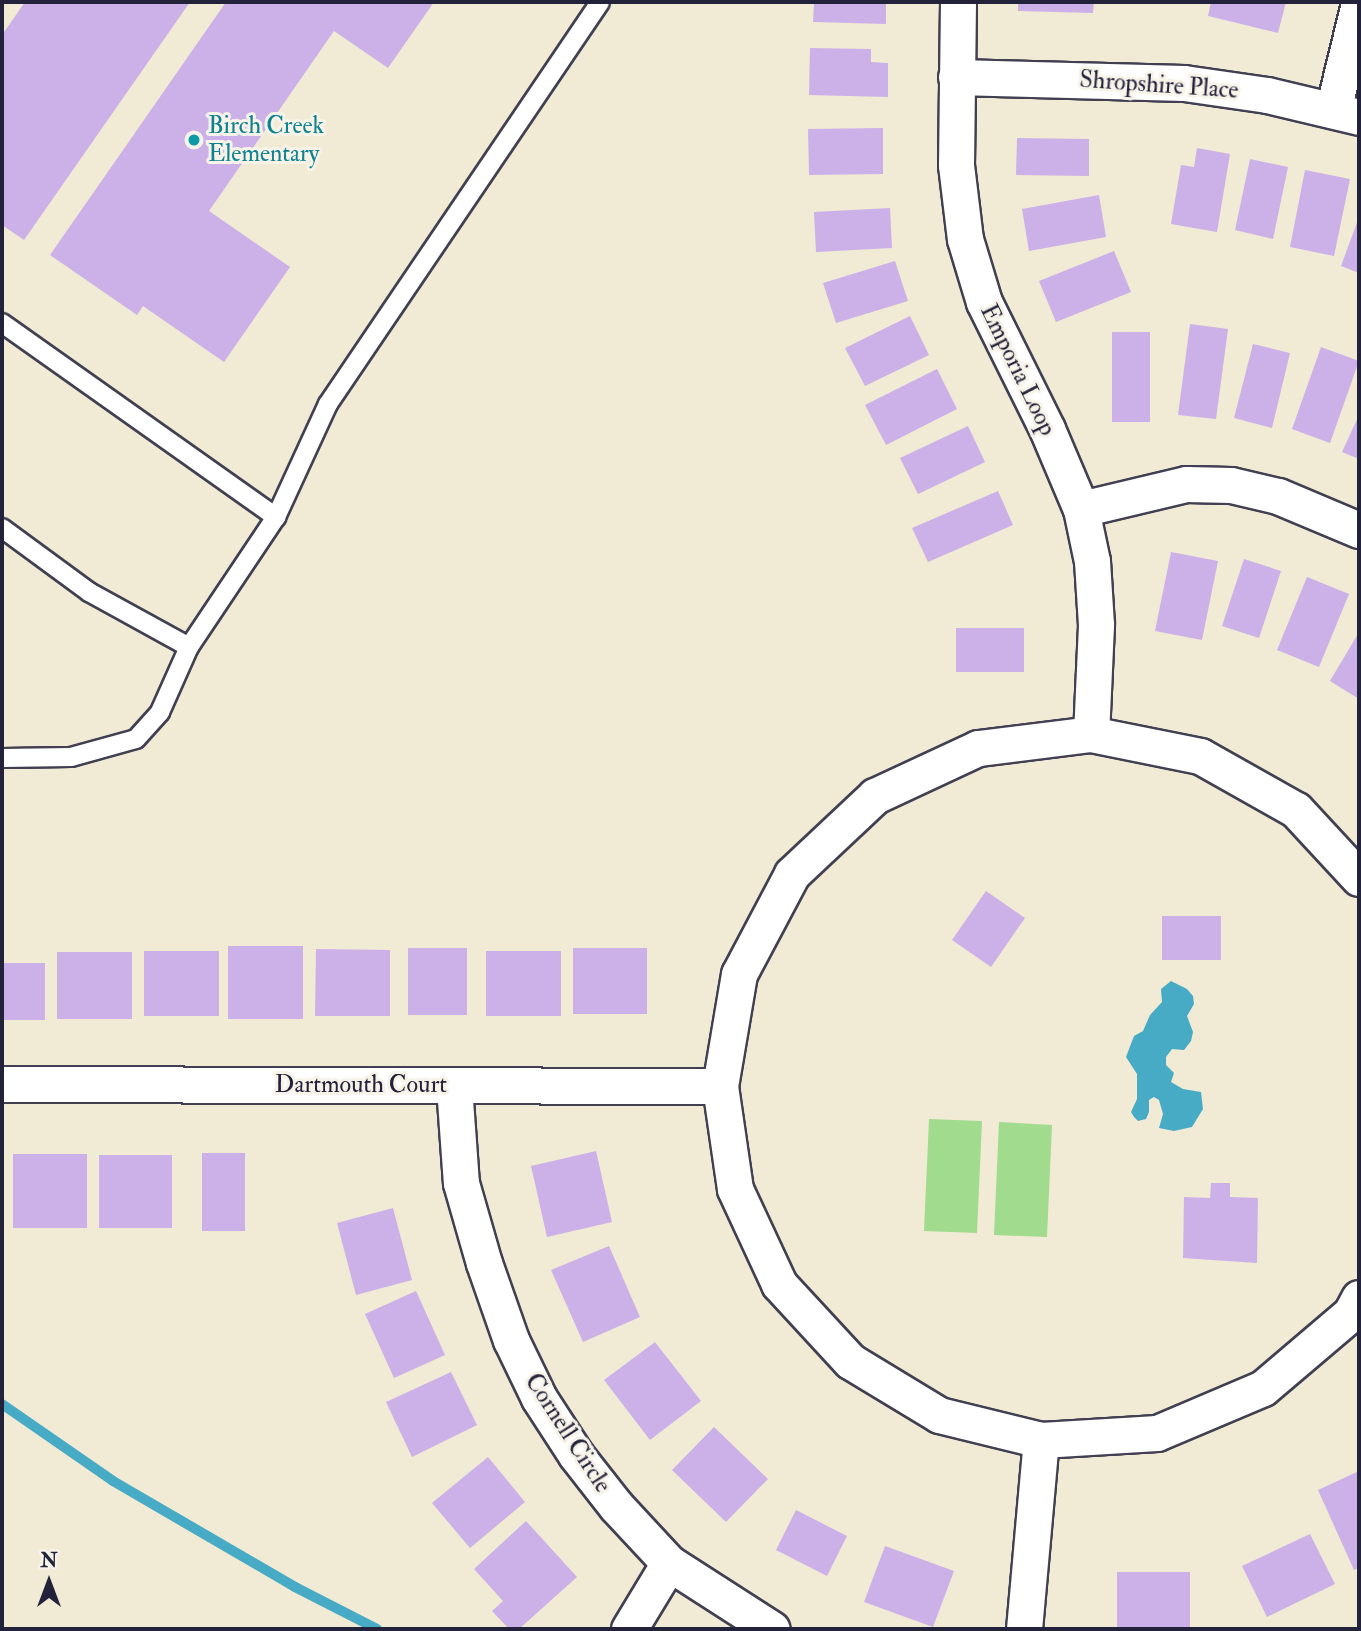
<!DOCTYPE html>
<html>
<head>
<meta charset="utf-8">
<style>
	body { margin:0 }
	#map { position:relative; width:1361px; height:1631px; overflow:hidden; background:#f1ead4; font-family:"IM FELL Double Pica",serif }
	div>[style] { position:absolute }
	.green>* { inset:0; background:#a1db8e }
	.water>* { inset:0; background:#47abc6 }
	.stream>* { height:10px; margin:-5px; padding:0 5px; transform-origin:5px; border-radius:5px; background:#47abc6 }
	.building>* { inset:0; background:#cbb1e8 }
	.roads { filter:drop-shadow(2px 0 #414052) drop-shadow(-2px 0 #414052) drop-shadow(0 2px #414052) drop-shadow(0 -2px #414052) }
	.service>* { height:18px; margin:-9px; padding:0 9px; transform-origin:9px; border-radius:9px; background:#fff }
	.minor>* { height:35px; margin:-17.5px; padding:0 17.5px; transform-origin:17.5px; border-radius:17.5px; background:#fff }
	.dots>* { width:19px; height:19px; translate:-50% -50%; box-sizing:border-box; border:4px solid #f7f3e8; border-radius:50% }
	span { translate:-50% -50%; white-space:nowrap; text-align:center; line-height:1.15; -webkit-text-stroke:6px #f7f3e8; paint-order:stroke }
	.street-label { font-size:24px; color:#22223b }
	.culture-label { font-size:24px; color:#0d838f }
	.left { translate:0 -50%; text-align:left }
	.frame { position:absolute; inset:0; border:4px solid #22223b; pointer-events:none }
	.north { position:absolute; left:14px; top:1547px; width:70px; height:70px; -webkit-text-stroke:5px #f7f3e8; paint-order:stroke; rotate:0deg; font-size:19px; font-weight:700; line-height:28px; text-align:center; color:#22223b }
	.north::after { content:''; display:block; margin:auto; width:24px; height:32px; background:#22223b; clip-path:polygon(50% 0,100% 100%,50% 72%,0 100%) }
</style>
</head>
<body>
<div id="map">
	<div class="green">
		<i style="clip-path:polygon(929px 1119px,982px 1121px,977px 1233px,924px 1231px)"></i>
		<i style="clip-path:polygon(999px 1122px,1052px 1125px,1047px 1237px,994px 1235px)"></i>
	</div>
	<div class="water">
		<i style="clip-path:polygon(1171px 981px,1187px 989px,1193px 996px,1194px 1004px,1187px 1016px,1193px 1032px,1191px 1041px,1184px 1050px,1172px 1049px,1166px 1057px,1166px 1065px,1174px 1073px,1171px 1082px,1183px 1089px,1201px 1092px,1203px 1109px,1192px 1127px,1174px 1131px,1159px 1128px,1163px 1114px,1159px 1100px,1154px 1097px,1149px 1100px,1149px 1112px,1146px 1119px,1138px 1121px,1134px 1117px,1131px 1112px,1137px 1099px,1137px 1074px,1126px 1057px,1134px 1036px,1143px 1031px,1150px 1015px,1162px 1002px,1161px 989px)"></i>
	</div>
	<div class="stream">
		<i style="left:2px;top:1404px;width:135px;rotate:34.7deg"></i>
		<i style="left:113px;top:1481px;width:211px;rotate:30.2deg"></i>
		<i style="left:295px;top:1587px;width:92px;rotate:27.1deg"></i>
	</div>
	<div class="building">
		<i style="clip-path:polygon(25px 2px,190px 2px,24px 240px,2px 225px,2px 35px)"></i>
		<i style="clip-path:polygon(226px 2px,434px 2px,388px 68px,334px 31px,209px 211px,290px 267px,224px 362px,143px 306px,137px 315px,50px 255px)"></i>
		<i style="clip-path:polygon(814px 2px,886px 2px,886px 24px,813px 22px)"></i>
		<i style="clip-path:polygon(1018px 2px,1094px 2px,1093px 13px,1018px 11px)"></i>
		<i style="clip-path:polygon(1211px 2px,1286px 2px,1278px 33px,1208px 16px)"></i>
		<i style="clip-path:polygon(810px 48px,871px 49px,871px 62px,888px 63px,888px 97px,809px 95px)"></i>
		<i style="clip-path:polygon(883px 128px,883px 174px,809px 175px,808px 129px)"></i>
		<i style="clip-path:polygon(1017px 138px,1089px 139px,1089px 176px,1016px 175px)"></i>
		<i style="clip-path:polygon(1197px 148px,1230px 154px,1217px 232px,1171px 224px,1181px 165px,1194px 167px)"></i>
		<i style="clip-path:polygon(1250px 159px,1288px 167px,1273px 239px,1235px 230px)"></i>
		<i style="clip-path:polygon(1305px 170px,1350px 179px,1334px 256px,1290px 247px)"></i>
		<i style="clip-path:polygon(1099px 195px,1106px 237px,1029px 251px,1022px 209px)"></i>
		<i style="clip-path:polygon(890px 208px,892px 248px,816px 252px,814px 212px)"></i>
		<i style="clip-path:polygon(1359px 217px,1359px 273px,1341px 266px)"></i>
		<i style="clip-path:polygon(1114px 251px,1131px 292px,1056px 322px,1039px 281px)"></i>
		<i style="clip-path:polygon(895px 261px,908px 301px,836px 323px,823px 283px)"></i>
		<i style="clip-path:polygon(910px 316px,929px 355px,865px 386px,845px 348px)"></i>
		<i style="clip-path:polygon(1190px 324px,1228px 329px,1216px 419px,1178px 415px)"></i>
		<i style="clip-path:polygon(1112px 332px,1150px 332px,1150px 422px,1112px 422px)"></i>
		<i style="clip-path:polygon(1253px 344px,1290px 353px,1272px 428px,1234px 418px)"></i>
		<i style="clip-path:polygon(1321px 347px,1359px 361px,1330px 443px,1292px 429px)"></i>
		<i style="clip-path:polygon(937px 369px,957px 409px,886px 445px,865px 405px)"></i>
		<i style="clip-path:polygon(1359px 415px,1359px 459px,1342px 452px)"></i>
		<i style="clip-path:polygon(968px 426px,985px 462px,918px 494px,900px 458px)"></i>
		<i style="clip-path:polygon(998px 491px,1013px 525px,928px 562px,912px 528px)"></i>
		<i style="clip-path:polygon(1171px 552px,1218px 561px,1202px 640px,1155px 631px)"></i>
		<i style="clip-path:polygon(1244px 559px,1281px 571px,1259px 638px,1222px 626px)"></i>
		<i style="clip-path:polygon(1307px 577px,1349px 594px,1319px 667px,1277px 650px)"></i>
		<i style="clip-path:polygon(956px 628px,1024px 628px,1024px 672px,956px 672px)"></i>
		<i style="clip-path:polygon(1359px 632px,1359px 699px,1330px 681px)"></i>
		<i style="clip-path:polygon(986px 891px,1025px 918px,991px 967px,952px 940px)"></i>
		<i style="clip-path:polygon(1162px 916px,1221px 916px,1221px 960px,1162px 960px)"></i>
		<i style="clip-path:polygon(228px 946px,303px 946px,303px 1019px,228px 1019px)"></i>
		<i style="clip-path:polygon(408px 948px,467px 948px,467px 1015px,408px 1015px)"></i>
		<i style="clip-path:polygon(573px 948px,647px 948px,647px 1014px,573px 1014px)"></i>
		<i style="clip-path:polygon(316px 949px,390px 950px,390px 1016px,315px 1016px)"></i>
		<i style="clip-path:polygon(144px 951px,219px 951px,219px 1016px,144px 1016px)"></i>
		<i style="clip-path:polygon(486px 951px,561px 951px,561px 1016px,486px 1016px)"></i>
		<i style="clip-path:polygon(57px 952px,132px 952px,132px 1019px,57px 1019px)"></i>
		<i style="clip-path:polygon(2px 963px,45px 963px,45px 1020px,2px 1020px)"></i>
		<i style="clip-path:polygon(596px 1151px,612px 1222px,547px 1237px,531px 1166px)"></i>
		<i style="clip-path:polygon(202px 1153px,245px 1153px,245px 1231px,202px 1231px)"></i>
		<i style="clip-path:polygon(13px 1154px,87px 1154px,87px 1228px,13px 1228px)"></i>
		<i style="clip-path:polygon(99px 1155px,172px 1155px,172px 1228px,99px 1228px)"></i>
		<i style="clip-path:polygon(1211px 1183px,1230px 1183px,1230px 1197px,1258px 1198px,1257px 1263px,1183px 1258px,1184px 1197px,1210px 1198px)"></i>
		<i style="clip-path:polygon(393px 1208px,412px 1280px,356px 1295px,337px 1223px)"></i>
		<i style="clip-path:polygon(609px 1246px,640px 1317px,583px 1342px,551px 1270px)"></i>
		<i style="clip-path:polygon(416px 1291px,445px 1355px,394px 1378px,365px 1314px)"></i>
		<i style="clip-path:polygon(655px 1342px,701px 1401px,650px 1440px,604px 1380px)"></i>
		<i style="clip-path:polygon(451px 1372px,477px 1425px,412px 1457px,386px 1402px)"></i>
		<i style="clip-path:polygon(714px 1427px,768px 1479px,726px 1522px,672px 1470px)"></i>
		<i style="clip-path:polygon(488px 1457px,525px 1502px,470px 1548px,432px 1503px)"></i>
		<i style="clip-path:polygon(1359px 1471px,1359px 1568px,1354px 1570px,1318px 1490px)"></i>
		<i style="clip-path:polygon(796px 1510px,847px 1536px,827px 1576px,776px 1550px)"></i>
		<i style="clip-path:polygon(526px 1521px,577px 1577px,519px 1629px,509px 1629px,492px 1611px,503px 1601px,474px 1569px)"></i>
		<i style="clip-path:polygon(1310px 1534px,1335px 1584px,1267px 1617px,1242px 1566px)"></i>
		<i style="clip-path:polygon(885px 1546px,954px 1571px,933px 1627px,864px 1602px)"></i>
		<i style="clip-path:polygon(1117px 1572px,1190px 1572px,1190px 1629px,1117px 1629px)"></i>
	</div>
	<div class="roads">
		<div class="service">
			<i style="left:2px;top:323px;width:336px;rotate:35.3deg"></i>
			<i style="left:2px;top:528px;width:108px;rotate:36.3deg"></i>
			<i style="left:89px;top:592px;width:114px;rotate:28.8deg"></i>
			<i style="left:2px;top:758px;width:69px;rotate:-0.8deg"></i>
			<i style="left:71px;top:757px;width:67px;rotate:-15.5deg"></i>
			<i style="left:136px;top:739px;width:36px;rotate:-48deg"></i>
			<i style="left:160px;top:712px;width:71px;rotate:-66deg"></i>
			<i style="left:189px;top:647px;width:156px;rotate:-56.2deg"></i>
			<i style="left:276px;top:517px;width:124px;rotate:-65.3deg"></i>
			<i style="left:328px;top:404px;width:485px;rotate:-55.9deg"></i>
		</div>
		<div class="minor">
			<i style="left:958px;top:2px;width:163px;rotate:90.7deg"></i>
			<i style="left:956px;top:165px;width:75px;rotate:83.1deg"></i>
			<i style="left:965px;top:239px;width:66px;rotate:73.2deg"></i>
			<i style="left:984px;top:302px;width:142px;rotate:63.6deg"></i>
			<i style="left:1047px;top:429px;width:87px;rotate:67deg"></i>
			<i style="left:1081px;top:509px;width:53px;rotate:78.1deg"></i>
			<i style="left:1092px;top:561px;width:64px;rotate:86.4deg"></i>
			<i style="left:1096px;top:625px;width:109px;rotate:92.6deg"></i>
			<i style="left:956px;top:77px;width:228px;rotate:1.5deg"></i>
			<i style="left:1184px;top:83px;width:84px;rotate:8.2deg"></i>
			<i style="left:1267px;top:95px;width:95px;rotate:13.4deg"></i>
			<i style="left:1333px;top:110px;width:110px;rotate:-76.3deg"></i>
			<i style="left:1081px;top:509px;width:108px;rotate:-13.4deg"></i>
			<i style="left:1186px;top:484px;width:45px;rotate:1.3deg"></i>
			<i style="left:1231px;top:485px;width:48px;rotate:13.2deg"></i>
			<i style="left:1278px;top:496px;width:88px;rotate:22.8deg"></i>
			<i style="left:1359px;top:878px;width:93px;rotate:-132.8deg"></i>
			<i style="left:1296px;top:810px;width:110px;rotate:-150.6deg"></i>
			<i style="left:1200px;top:756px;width:111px;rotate:-168.6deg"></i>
			<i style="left:1091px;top:734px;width:114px;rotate:172.9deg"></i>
			<i style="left:978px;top:748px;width:114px;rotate:155deg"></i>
			<i style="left:875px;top:796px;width:114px;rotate:136.8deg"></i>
			<i style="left:792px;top:874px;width:113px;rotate:117.9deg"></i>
			<i style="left:739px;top:974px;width:114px;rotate:99.6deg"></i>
			<i style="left:720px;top:1086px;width:104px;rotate:81.7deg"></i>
			<i style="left:735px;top:1189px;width:105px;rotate:65.1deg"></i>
			<i style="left:779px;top:1284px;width:105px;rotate:47.3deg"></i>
			<i style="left:850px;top:1361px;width:104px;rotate:31.2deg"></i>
			<i style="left:939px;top:1415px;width:105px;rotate:13.8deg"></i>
			<i style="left:1041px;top:1440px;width:116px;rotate:-3.5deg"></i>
			<i style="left:1157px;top:1433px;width:115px;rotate:-23deg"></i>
			<i style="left:1263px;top:1388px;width:116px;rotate:-40.4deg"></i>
			<i style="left:1351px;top:1313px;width:17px;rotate:-62deg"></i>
			<i style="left:2px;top:1084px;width:718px;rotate:0.16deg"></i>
			<i style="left:454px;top:1086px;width:97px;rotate:85.9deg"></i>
			<i style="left:461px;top:1183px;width:83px;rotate:74deg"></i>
			<i style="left:484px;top:1263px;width:82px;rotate:70.7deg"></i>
			<i style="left:511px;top:1340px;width:64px;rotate:64.2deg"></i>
			<i style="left:539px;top:1398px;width:68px;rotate:57deg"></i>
			<i style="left:576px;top:1455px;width:65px;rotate:51.9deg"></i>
			<i style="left:616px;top:1506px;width:78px;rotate:47.1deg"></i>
			<i style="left:669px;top:1563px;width:122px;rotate:32.7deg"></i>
			<i style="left:629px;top:1629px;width:77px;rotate:-58.8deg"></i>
			<i style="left:1024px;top:1629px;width:190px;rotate:-84.9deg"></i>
		</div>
	</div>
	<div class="dots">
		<i style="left:194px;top:140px;background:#0f9aa8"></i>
	</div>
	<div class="street-label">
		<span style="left:1159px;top:85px;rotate:4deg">Shropshire Place</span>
		<span style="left:1018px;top:370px;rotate:64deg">Emporia Loop</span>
		<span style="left:361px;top:1085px">Dartmouth Court</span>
		<span style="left:568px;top:1433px;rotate:57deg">Cornell Circle</span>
	</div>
	<div class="culture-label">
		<span class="left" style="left:208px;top:140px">Birch Creek<br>Elementary</span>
	</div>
	<div class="frame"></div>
	<div class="north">N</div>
</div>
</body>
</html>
